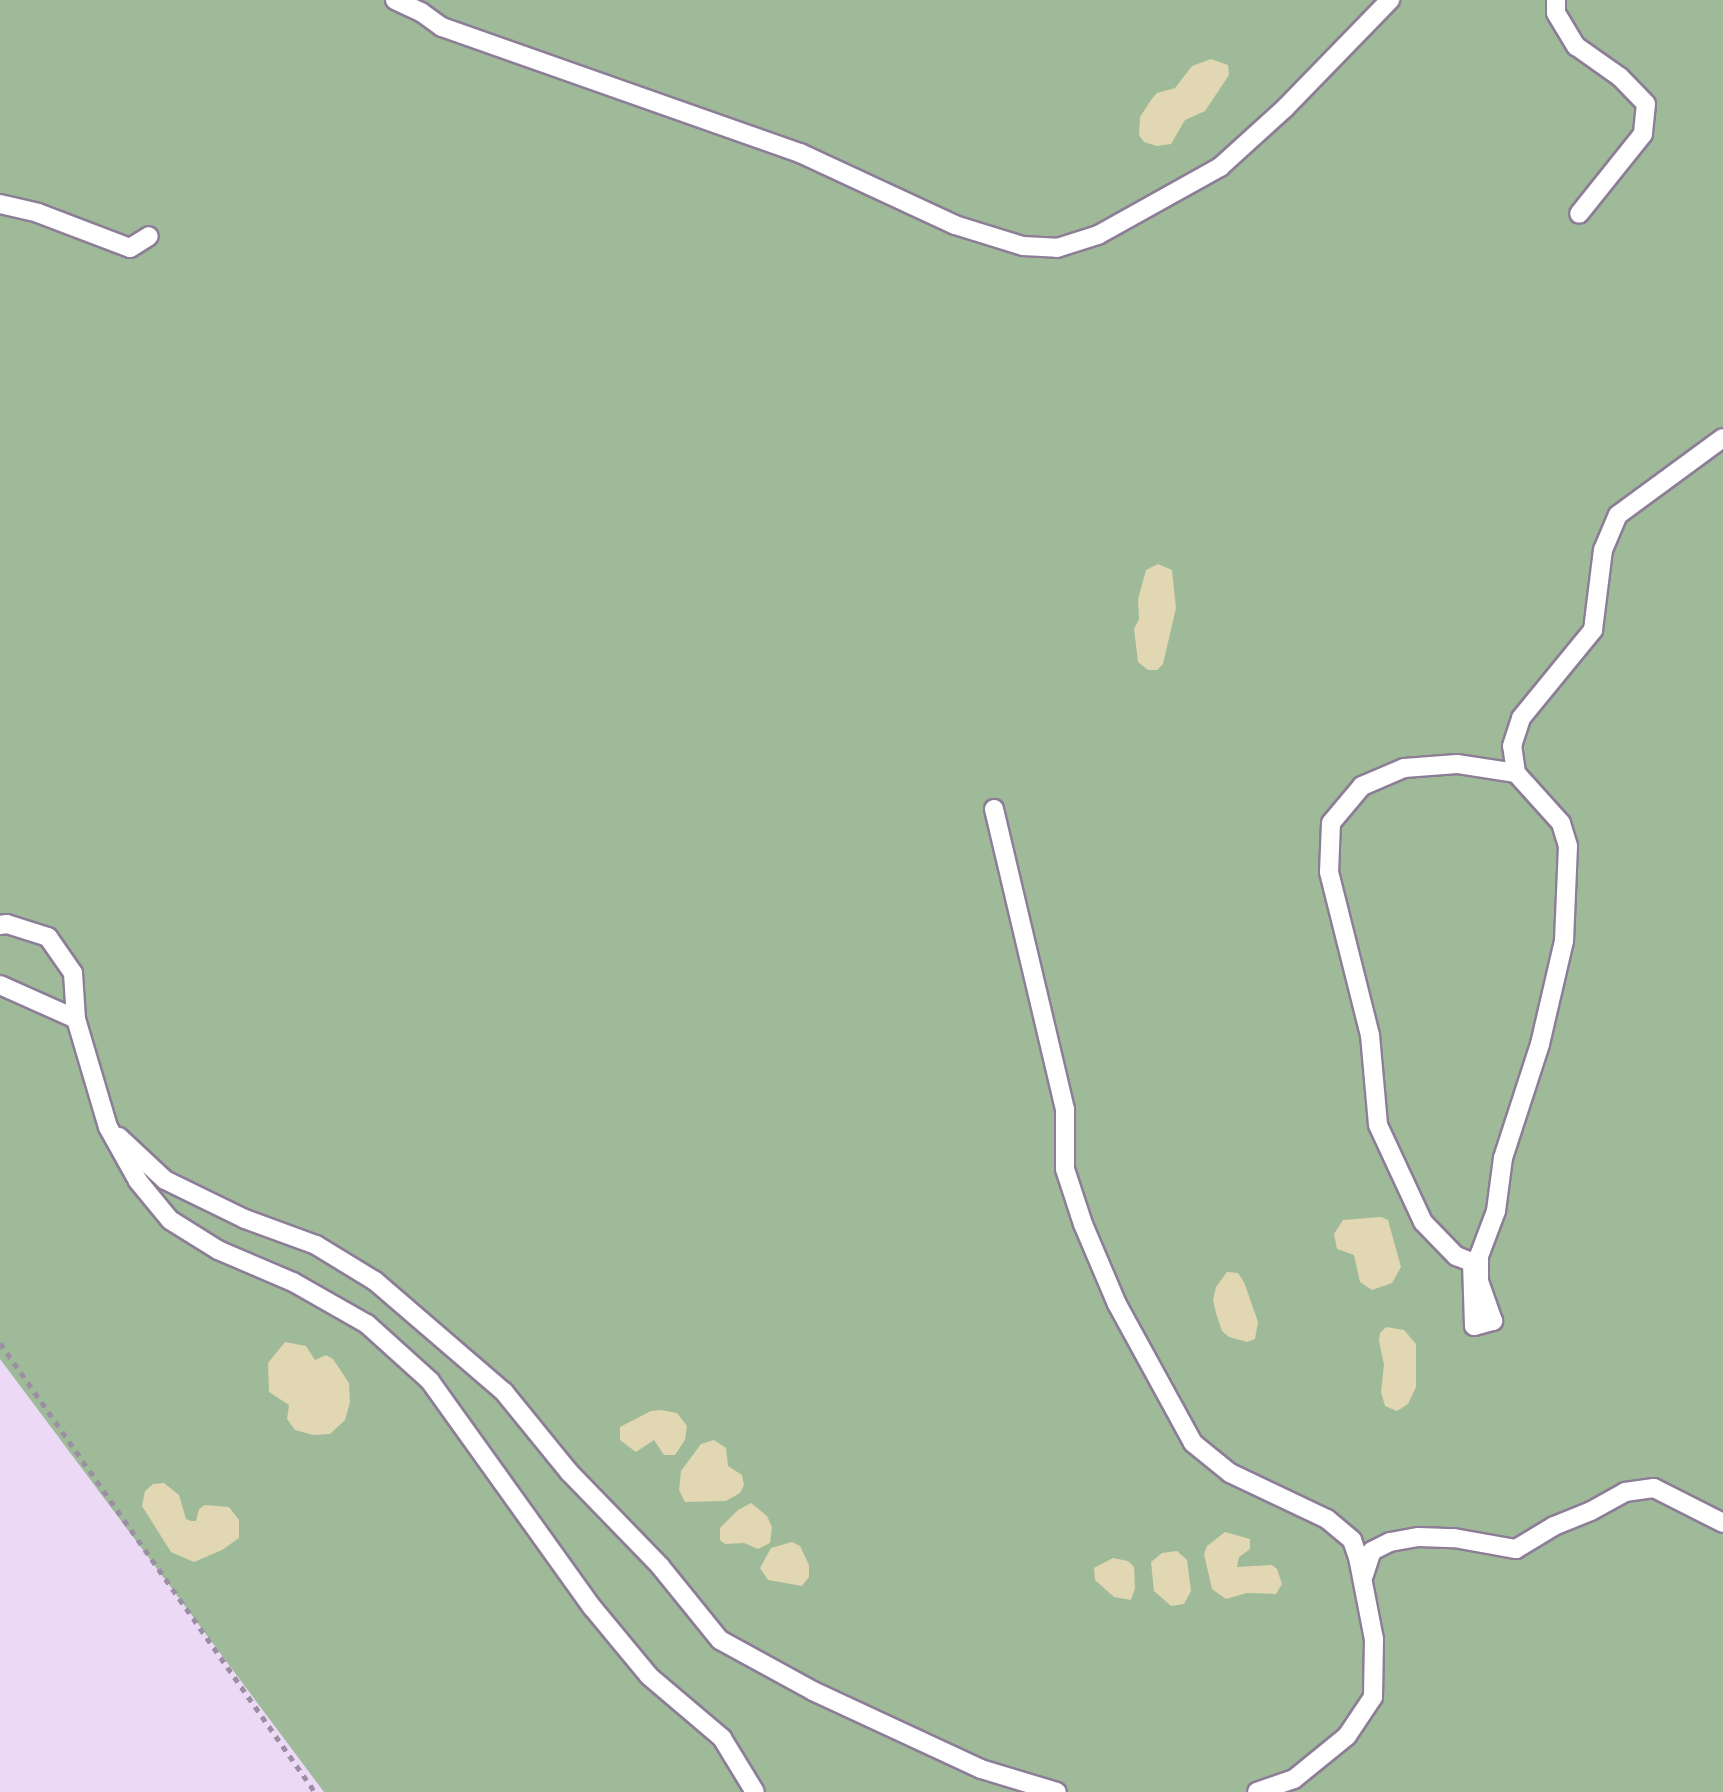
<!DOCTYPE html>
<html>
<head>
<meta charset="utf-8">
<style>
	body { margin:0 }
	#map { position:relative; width:1723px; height:1792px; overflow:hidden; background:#ebd9f5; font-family:"Golos Text",sans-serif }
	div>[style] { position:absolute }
	.green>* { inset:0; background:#9fba99 }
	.sand>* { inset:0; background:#e1d7b2 }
	.path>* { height:5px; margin-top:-2.5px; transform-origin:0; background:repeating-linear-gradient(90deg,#9c8fa3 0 6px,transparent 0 12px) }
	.roads { filter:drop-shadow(2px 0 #8d7d96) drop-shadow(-2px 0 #8d7d96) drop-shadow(0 2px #8d7d96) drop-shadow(0 -2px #8d7d96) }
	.service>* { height:18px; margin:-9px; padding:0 9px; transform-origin:9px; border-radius:9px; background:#fff }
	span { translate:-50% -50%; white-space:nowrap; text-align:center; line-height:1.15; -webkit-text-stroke:6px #f6e8fe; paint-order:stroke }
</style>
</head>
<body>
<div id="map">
	<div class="green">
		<i style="clip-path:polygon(0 0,1723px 0,1723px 1792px,324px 1792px,0 1359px)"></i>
	</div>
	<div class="sand">
		<i style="clip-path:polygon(1211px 59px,1228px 65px,1229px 75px,1205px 111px,1185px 120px,1171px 144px,1157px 146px,1144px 142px,1139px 135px,1140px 117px,1151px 100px,1157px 93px,1175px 88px,1192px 66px)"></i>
		<i style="clip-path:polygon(1158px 564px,1172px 570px,1176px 608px,1163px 664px,1157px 670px,1148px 670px,1138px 662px,1134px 629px,1139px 619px,1138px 599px,1146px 570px)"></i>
		<i style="clip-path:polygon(1381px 1217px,1388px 1220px,1401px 1267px,1392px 1283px,1372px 1290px,1360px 1282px,1354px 1255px,1337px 1249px,1334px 1234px,1343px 1220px)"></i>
		<i style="clip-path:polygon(1227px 1272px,1238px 1273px,1244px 1282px,1258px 1322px,1255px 1339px,1247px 1342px,1229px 1337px,1222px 1331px,1216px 1313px,1213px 1300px,1216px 1287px)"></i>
		<i style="clip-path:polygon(1386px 1327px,1404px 1330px,1416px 1344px,1416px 1387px,1408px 1404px,1397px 1411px,1385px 1406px,1381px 1392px,1384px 1365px,1379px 1341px,1380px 1333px)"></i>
		<i style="clip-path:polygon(285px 1342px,306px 1346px,315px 1360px,326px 1355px,333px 1359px,349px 1383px,350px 1402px,345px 1420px,330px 1434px,313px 1435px,295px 1430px,287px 1419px,289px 1405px,269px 1392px,268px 1363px)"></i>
		<i style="clip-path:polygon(661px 1410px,677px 1413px,687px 1426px,685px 1440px,675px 1455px,664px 1455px,654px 1440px,636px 1452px,620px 1440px,620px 1427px,651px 1411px)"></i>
		<i style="clip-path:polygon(714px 1440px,726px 1448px,728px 1466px,742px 1475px,744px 1485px,740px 1493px,726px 1501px,685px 1502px,679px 1490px,681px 1471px,701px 1444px)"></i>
		<i style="clip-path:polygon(164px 1483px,179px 1495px,186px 1519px,191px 1521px,196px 1521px,199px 1509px,205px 1505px,229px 1507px,239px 1520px,239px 1538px,222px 1550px,194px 1562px,171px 1552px,142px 1506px,145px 1491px,153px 1484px)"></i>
		<i style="clip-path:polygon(751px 1503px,767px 1516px,772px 1527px,770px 1543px,758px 1549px,744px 1543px,725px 1544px,720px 1540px,720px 1528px,738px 1510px)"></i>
		<i style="clip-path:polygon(1225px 1532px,1250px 1539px,1250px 1549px,1239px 1557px,1237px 1567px,1272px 1565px,1277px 1569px,1282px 1584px,1276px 1594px,1247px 1593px,1226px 1599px,1212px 1589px,1204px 1554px,1207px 1546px)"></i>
		<i style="clip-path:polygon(792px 1542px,800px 1546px,809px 1565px,809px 1577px,802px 1586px,768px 1580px,760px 1568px,771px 1548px)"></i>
		<i style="clip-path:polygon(1177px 1551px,1187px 1560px,1191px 1591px,1184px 1604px,1171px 1606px,1154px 1591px,1151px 1562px,1162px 1553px)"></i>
		<i style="clip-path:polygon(1113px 1558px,1128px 1561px,1134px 1567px,1135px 1588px,1131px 1600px,1114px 1597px,1095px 1580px,1094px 1568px)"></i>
	</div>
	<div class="path">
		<i style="left:0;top:1343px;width:548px;rotate:54.95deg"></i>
	</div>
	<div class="roads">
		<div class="service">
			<i style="left:395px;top:0;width:29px;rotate:25deg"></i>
			<i style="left:421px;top:12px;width:26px;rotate:36deg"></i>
			<i style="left:442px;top:27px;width:380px;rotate:19.4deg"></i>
			<i style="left:800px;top:153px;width:171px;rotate:24.9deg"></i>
			<i style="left:955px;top:225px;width:71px;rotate:17.2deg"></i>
			<i style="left:1023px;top:246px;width:34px;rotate:3deg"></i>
			<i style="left:1057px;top:248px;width:43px;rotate:-17.6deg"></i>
			<i style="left:1098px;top:235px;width:140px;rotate:-29.1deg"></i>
			<i style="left:1220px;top:167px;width:88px;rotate:-42.2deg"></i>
			<i style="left:1285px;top:108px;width:151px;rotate:-45.8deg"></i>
			<i style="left:1556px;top:0;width:13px;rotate:90deg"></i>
			<i style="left:1556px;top:13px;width:39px;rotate:59deg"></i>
			<i style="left:1576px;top:46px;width:54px;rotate:35.2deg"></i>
			<i style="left:1620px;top:77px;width:37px;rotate:46deg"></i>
			<i style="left:1646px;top:104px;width:30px;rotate:96deg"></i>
			<i style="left:1643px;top:134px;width:102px;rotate:128.7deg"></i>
			<i style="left:0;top:204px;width:39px;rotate:13deg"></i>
			<i style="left:38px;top:213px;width:98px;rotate:20.8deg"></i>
			<i style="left:130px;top:248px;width:22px;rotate:-32deg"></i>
			<i style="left:1516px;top:773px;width:60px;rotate:-171.3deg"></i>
			<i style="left:1457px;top:764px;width:53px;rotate:175.7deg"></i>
			<i style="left:1404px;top:768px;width:46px;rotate:156.8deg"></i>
			<i style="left:1362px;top:786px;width:48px;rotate:130deg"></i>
			<i style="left:1331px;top:823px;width:49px;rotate:92.3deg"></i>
			<i style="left:1329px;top:872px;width:168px;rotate:75.9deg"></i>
			<i style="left:1370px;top:1035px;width:90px;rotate:84.9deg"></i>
			<i style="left:1378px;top:1125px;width:107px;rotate:65.1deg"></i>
			<i style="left:1423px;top:1222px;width:47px;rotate:45.9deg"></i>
			<i style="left:1456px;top:1256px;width:17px;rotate:21deg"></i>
			<i style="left:1472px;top:1262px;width:64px;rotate:88.2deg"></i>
			<i style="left:1474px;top:1326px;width:20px;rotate:-15deg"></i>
			<i style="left:1493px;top:1321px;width:42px;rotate:-109.3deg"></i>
			<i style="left:1479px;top:1281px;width:25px;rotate:-90deg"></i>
			<i style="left:1479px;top:1256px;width:48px;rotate:-69.3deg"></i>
			<i style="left:1496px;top:1211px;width:53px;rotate:-82.5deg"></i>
			<i style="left:1503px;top:1158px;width:120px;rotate:-72deg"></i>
			<i style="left:1540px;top:1044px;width:106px;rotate:-76.9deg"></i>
			<i style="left:1564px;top:941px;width:95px;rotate:-87.6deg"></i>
			<i style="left:1568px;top:846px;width:24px;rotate:-107deg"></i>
			<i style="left:1561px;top:823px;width:67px;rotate:-132deg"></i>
			<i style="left:1516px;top:773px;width:27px;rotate:-98deg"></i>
			<i style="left:1512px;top:746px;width:29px;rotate:-72deg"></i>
			<i style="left:1521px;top:718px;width:114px;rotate:-50.7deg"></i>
			<i style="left:1593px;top:630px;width:81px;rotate:-82.9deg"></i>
			<i style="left:1603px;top:550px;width:38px;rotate:-67deg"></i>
			<i style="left:1618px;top:515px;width:130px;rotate:-36.3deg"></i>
			<i style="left:994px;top:809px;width:308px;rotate:76.7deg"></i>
			<i style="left:1065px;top:1109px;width:60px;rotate:90deg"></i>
			<i style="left:1065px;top:1169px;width:58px;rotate:71.9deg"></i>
			<i style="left:1083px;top:1224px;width:87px;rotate:67deg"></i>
			<i style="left:1117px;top:1304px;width:158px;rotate:61.3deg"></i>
			<i style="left:1193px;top:1443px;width:48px;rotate:39deg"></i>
			<i style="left:1230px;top:1473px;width:107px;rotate:25.4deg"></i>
			<i style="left:1327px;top:1519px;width:33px;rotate:40deg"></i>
			<i style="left:1352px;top:1540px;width:18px;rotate:71deg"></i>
			<i style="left:1358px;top:1557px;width:84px;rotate:79deg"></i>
			<i style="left:1374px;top:1639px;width:58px;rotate:91deg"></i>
			<i style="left:1373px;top:1697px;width:47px;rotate:123.7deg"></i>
			<i style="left:1347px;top:1736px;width:68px;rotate:140.9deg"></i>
			<i style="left:1294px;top:1779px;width:39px;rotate:161deg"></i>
			<i style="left:0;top:925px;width:7px;rotate:-8deg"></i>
			<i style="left:7px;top:924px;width:43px;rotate:17.6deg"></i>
			<i style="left:48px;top:937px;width:44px;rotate:55.2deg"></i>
			<i style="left:73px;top:973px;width:46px;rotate:86.3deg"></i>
			<i style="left:76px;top:1019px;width:113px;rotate:73.5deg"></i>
			<i style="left:108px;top:1127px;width:62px;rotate:60.9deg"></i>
			<i style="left:138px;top:1181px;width:50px;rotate:50.6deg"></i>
			<i style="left:170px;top:1220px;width:57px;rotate:32deg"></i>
			<i style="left:218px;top:1250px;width:82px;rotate:23.1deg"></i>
			<i style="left:293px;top:1282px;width:85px;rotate:29.6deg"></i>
			<i style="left:367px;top:1324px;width:85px;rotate:42.1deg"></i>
			<i style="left:430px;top:1381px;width:278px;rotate:54.4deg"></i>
			<i style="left:592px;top:1607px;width:89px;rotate:50.4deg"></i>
			<i style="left:649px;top:1676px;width:96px;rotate:40.3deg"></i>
			<i style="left:722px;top:1738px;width:63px;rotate:58.6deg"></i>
			<i style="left:0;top:985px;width:83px;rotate:24.1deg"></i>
			<i style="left:119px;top:1137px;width:63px;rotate:43.1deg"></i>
			<i style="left:165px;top:1180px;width:89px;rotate:26deg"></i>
			<i style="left:245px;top:1219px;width:76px;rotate:20.1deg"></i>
			<i style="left:316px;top:1245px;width:69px;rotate:31.4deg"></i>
			<i style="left:375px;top:1281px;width:170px;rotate:40.7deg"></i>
			<i style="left:504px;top:1392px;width:103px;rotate:50.9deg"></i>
			<i style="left:569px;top:1472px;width:131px;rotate:45.9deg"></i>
			<i style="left:660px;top:1566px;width:95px;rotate:51deg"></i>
			<i style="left:720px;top:1640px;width:106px;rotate:28.7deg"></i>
			<i style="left:813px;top:1691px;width:185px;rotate:24.9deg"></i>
			<i style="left:981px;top:1769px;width:79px;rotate:16.8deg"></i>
			<i style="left:1364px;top:1575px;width:25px;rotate:-72deg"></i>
			<i style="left:1372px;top:1551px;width:20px;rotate:-27deg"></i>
			<i style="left:1390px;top:1542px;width:29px;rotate:-10deg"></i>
			<i style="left:1419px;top:1537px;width:35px;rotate:2deg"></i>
			<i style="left:1454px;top:1538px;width:63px;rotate:10.1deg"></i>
			<i style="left:1516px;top:1549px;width:44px;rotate:-31.2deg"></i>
			<i style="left:1554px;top:1526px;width:40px;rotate:-22deg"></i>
			<i style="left:1591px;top:1511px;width:39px;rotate:-29deg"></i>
			<i style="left:1625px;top:1492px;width:29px;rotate:-8deg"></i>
			<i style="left:1654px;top:1488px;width:77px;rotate:26.9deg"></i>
		</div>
	</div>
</div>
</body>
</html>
